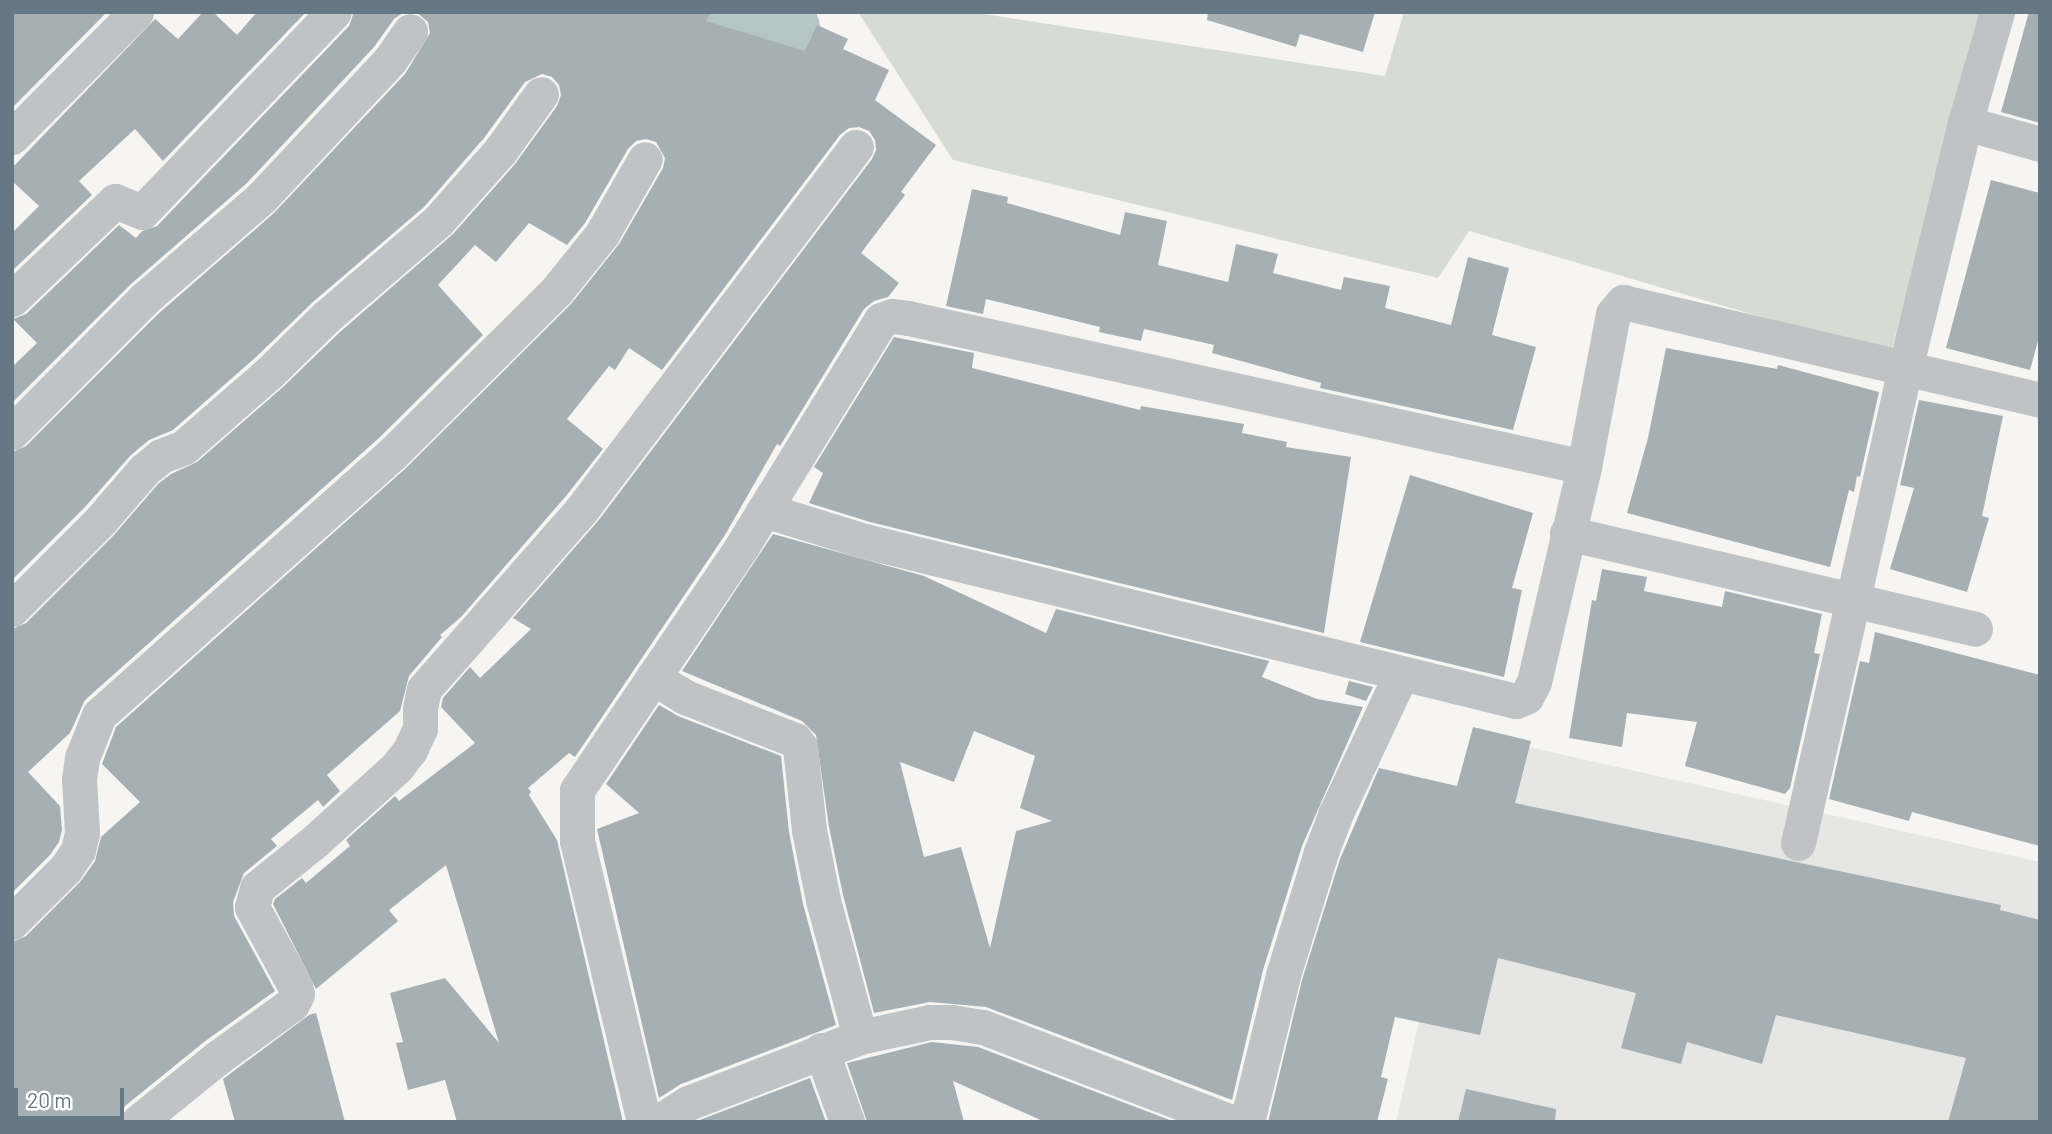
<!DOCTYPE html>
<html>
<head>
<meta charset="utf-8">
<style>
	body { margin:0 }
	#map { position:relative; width:2052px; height:1134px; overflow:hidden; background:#f6f5f2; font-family:Barlow,sans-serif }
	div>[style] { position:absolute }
	.built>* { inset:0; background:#e6e7e5 }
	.green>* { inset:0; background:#d7dcd3 }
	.river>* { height:66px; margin:-33px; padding:0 33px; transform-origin:33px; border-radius:33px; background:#b5c4c6 }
	.building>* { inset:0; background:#a5afb4 }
	.minor>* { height:35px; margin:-17.5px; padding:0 17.5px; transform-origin:17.5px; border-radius:17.5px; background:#bfc3c6 }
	span { translate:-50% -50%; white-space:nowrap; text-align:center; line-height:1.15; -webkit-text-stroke:7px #fff; paint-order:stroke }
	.frame { position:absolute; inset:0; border:14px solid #657883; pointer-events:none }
	.scale { position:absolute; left:14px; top:1088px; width:110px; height:32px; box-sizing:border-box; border:4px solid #657883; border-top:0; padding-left:9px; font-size:21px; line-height:24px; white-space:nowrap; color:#657883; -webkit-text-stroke:5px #fff; paint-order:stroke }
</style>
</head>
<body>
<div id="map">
	<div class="built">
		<i style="clip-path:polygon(1484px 737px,2040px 862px,2040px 1122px,1396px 1122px)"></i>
	</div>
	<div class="green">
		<i style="clip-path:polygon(858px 12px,984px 14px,1385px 76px,1404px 12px,1981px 12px,1890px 355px,1469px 231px,1438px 278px,953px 160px)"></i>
	</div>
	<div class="river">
		<i style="left:738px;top:12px;width:52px;rotate:19.1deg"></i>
	</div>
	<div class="building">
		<i style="clip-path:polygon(12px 12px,105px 14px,12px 108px)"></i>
		<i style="clip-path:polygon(203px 12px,213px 12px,237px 35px,257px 12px,306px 12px,163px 161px,135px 129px,79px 181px,92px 195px,12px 271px,12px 233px,39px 206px,12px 181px,12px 168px,155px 19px,178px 39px)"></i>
		<i style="clip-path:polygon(354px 12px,404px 12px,394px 19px,374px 47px,247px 183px,130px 285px,12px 403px,12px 367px,37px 343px,13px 319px,26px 314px,119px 225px,136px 238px,142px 231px,157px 226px,349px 26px)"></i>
		<i style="clip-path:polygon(416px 12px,710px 12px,706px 21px,805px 51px,817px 25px,848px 39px,843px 49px,889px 70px,875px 100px,936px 145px,901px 192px,905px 195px,861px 253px,899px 283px,888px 297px,874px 301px,864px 309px,780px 446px,777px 444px,725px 535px,575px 757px,569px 753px,528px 788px,531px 792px,529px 795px,557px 840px,623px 1122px,457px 1122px,445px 1080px,408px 1090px,396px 1043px,403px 1042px,390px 993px,445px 978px,499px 1043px,446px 865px,389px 910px,398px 921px,316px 989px,273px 904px,275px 899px,302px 878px,306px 883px,350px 846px,346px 840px,395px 796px,399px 801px,475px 743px,441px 707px,443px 698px,470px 667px,480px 678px,531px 629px,513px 618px,598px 521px,872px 159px,876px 150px,875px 140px,869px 131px,859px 127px,849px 128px,840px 135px,662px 370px,629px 348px,615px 370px,609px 366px,567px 419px,603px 449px,566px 496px,461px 617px,440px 635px,442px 637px,409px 676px,400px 711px,327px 775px,340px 791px,323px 807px,318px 800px,271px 839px,277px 846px,244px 873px,233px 902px,234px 916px,275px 991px,204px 1042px,125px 1106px,118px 1122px,12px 1122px,12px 942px,26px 936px,80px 882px,95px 861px,101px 837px,140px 802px,102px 764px,116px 727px,406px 468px,571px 304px,619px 244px,663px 168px,665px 158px,656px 142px,646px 139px,636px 141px,628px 149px,585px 223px,567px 245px,529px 223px,496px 262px,475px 245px,438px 285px,483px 335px,379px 438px,85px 700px,70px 733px,28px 772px,60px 806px,62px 830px,59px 842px,50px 855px,12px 893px,12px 629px,26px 623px,114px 535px,158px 484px,171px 474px,197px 462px,283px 387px,340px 332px,453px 234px,515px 164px,557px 106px,561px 95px,559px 85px,552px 77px,542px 74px,525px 82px,484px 138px,424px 207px,313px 302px,256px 357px,173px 430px,149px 440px,131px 455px,85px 507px,12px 580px,12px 452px,26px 446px,158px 314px,274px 213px,405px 74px,430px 33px,428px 22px)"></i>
		<i style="clip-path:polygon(1208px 12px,1375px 12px,1363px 52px,1300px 34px,1296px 47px,1207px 20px)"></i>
		<i style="clip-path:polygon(2029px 12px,2040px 12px,2040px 123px,2001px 112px)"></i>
		<i style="clip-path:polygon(1991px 180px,2040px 193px,2040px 334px,2030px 370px,1946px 348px)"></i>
		<i style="clip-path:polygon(972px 189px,1008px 197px,1007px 203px,1120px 235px,1125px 212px,1167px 221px,1158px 265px,1228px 282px,1236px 244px,1278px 254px,1273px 273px,1341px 290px,1344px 277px,1390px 286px,1385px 308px,1451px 325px,1468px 257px,1509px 268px,1492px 335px,1536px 347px,1513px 430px,1320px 388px,1321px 383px,1212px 353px,1214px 345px,1144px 329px,1141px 341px,1099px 332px,1100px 327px,986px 299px,983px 314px,946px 306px)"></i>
		<i style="clip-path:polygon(894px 337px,974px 353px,972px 368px,1140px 410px,1141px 406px,1244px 424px,1242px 433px,1287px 442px,1286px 447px,1351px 457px,1324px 633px,870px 522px,809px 503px,823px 473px,814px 467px)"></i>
		<i style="clip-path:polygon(1666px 348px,1777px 369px,1778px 365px,1879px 392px,1860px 477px,1857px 476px,1854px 492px,1849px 490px,1830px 567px,1627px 513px,1648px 438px)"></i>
		<i style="clip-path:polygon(1919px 400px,2003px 416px,1982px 516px,1989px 518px,1967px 592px,1890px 569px,1914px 488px,1900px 485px)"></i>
		<i style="clip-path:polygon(1410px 475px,1533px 513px,1512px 588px,1522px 590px,1504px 677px,1360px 642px)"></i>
		<i style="clip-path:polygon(evenodd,773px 534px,924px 576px,1046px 633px,1056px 609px,1269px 661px,1262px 677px,1317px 699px,1363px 707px,1302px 846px,1263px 970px,1232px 1100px,986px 1007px,930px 1002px,874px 1013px,843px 895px,829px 827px,816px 735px,802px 721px,682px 671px,773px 534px,974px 731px,1035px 756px,1020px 808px,1052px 821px,1016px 831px,990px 948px,961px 847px,924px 857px,900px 762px,954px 782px,974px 731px)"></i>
		<i style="clip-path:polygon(1602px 569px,1647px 577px,1644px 591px,1722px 607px,1725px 591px,1822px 614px,1814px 653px,1820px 654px,1790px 788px,1785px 794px,1685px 766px,1697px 722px,1627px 713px,1622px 747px,1569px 738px,1592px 600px,1596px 601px)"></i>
		<i style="clip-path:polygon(1875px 632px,2040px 675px,2040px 846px,1912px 812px,1909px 821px,1829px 799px,1860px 661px,1869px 663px)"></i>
		<i style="clip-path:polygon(1349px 681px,1373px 687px,1366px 701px,1345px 694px)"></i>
		<i style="clip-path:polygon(659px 705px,678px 716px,781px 756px,789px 832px,803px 904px,836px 1025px,681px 1084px,659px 1098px,597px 829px,639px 813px,606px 784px)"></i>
		<i style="clip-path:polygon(1473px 727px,1531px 741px,1515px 803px,2001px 905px,2000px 910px,2040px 920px,2040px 1122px,1948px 1122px,1966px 1058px,1776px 1015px,1762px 1064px,1687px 1042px,1681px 1064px,1621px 1048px,1636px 993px,1498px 958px,1480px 1035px,1395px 1017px,1381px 1077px,1388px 1079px,1377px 1122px,1268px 1122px,1302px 980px,1340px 859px,1379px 768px,1457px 786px)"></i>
		<i style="clip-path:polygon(316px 1013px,345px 1122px,235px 1122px,223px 1079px,309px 1015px)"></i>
		<i style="clip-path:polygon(932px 1042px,978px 1047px,1175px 1122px,1045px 1122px,953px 1081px,964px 1122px,867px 1122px,847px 1063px)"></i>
		<i style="clip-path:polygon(810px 1078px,826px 1122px,696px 1122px,697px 1121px)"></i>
		<i style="clip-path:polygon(1466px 1089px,1556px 1109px,1555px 1122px,1458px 1122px)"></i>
	</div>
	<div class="minor">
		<i style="left:1965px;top:123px;width:78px;rotate:15.6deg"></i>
		<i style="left:12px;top:137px;width:176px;rotate:-45.2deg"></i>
		<i style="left:12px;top:299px;width:142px;rotate:-43.6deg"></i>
		<i style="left:115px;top:201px;width:29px;rotate:22deg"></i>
		<i style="left:142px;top:212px;width:277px;rotate:-46.2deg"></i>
		<i style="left:12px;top:432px;width:187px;rotate:-45.2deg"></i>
		<i style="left:144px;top:299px;width:155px;rotate:-40.8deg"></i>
		<i style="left:261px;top:198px;width:189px;rotate:-46.9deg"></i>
		<i style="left:390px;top:60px;width:35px;rotate:-55deg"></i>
		<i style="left:764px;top:510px;width:106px;rotate:17.1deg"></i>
		<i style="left:865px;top:541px;width:670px;rotate:13.81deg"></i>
		<i style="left:1516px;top:701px;width:11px;rotate:-22deg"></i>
		<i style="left:1526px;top:697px;width:17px;rotate:-62deg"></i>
		<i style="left:1534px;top:682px;width:221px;rotate:-76.9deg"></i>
		<i style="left:1584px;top:467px;width:156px;rotate:-79.3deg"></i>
		<i style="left:1613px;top:314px;width:16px;rotate:-50deg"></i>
		<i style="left:1623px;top:302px;width:428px;rotate:13.2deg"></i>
		<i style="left:1567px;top:533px;width:419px;rotate:13.2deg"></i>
		<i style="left:12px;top:609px;width:124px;rotate:-45deg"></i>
		<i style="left:100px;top:521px;width:67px;rotate:-49.2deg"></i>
		<i style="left:144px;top:470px;width:22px;rotate:-39deg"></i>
		<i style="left:161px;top:456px;width:25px;rotate:-21deg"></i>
		<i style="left:184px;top:447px;width:114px;rotate:-41.1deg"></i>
		<i style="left:270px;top:372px;width:78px;rotate:-44.5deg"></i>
		<i style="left:326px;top:317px;width:148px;rotate:-40.6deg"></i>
		<i style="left:438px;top:221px;width:94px;rotate:-48.5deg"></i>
		<i style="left:500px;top:151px;width:70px;rotate:-54.3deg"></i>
		<i style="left:653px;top:677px;width:38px;rotate:32deg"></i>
		<i style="left:685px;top:697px;width:118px;rotate:21.4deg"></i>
		<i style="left:795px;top:740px;width:9px;rotate:54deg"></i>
		<i style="left:800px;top:747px;width:83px;rotate:83.8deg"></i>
		<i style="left:809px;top:830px;width:71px;rotate:78.7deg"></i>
		<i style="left:823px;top:900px;width:142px;rotate:74.9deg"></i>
		<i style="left:1798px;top:843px;width:486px;rotate:-77.3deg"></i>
		<i style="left:1905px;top:369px;width:253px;rotate:-76.3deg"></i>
		<i style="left:1965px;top:123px;width:116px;rotate:-73.9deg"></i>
		<i style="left:12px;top:922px;width:76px;rotate:-45deg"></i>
		<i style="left:66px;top:868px;width:22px;rotate:-56deg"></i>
		<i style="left:78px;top:850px;width:18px;rotate:-77deg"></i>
		<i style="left:82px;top:832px;width:53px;rotate:-93.2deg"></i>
		<i style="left:79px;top:779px;width:21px;rotate:-82deg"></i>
		<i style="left:82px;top:758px;width:46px;rotate:-68.4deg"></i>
		<i style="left:99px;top:715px;width:394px;rotate:-41.7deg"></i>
		<i style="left:393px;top:453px;width:231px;rotate:-44.8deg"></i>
		<i style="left:557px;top:290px;width:72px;rotate:-51.2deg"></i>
		<i style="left:602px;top:234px;width:86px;rotate:-60.2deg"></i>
		<i style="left:821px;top:1050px;width:77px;rotate:70.1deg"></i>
		<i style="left:138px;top:1122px;width:102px;rotate:-39deg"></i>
		<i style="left:217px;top:1058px;width:92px;rotate:-35.8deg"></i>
		<i style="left:292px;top:1004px;width:11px;rotate:-63deg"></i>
		<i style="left:297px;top:994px;width:8px;rotate:-104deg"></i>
		<i style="left:295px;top:986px;width:90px;rotate:-118.6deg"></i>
		<i style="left:252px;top:907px;width:20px;rotate:-75deg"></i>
		<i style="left:257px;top:888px;width:75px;rotate:-39deg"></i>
		<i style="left:315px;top:841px;width:110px;rotate:-42.1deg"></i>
		<i style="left:397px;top:767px;width:21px;rotate:-53deg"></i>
		<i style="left:410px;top:750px;width:23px;rotate:-65deg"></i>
		<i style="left:420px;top:729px;width:20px;rotate:-90deg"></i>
		<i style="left:420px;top:709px;width:20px;rotate:-79deg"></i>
		<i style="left:424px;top:689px;width:240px;rotate:-48.7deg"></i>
		<i style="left:582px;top:509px;width:454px;rotate:-52.9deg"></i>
		<i style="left:644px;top:1122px;width:289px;rotate:-103.4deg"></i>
		<i style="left:577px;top:841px;width:51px;rotate:-90deg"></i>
		<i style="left:577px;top:790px;width:295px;rotate:-55.9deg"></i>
		<i style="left:742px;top:546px;width:265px;rotate:-58.4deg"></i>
		<i style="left:881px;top:320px;width:12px;rotate:-20deg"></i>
		<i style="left:892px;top:316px;width:16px;rotate:7deg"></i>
		<i style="left:908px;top:318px;width:692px;rotate:12.43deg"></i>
		<i style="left:658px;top:1122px;width:36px;rotate:-32deg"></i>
		<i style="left:688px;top:1103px;width:184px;rotate:-21deg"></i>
		<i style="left:860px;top:1037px;width:72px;rotate:-12.1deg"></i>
		<i style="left:930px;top:1022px;width:21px"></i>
		<i style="left:951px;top:1022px;width:32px;rotate:9deg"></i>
		<i style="left:983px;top:1027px;width:267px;rotate:20.9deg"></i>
		<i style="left:1247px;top:1122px;width:151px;rotate:-76.2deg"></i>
		<i style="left:1283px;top:975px;width:129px;rotate:-72.8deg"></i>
		<i style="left:1321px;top:852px;width:40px;rotate:-69deg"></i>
		<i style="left:1335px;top:815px;width:156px;rotate:-64.9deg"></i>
	</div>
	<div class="frame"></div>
	<div class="scale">20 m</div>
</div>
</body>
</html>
